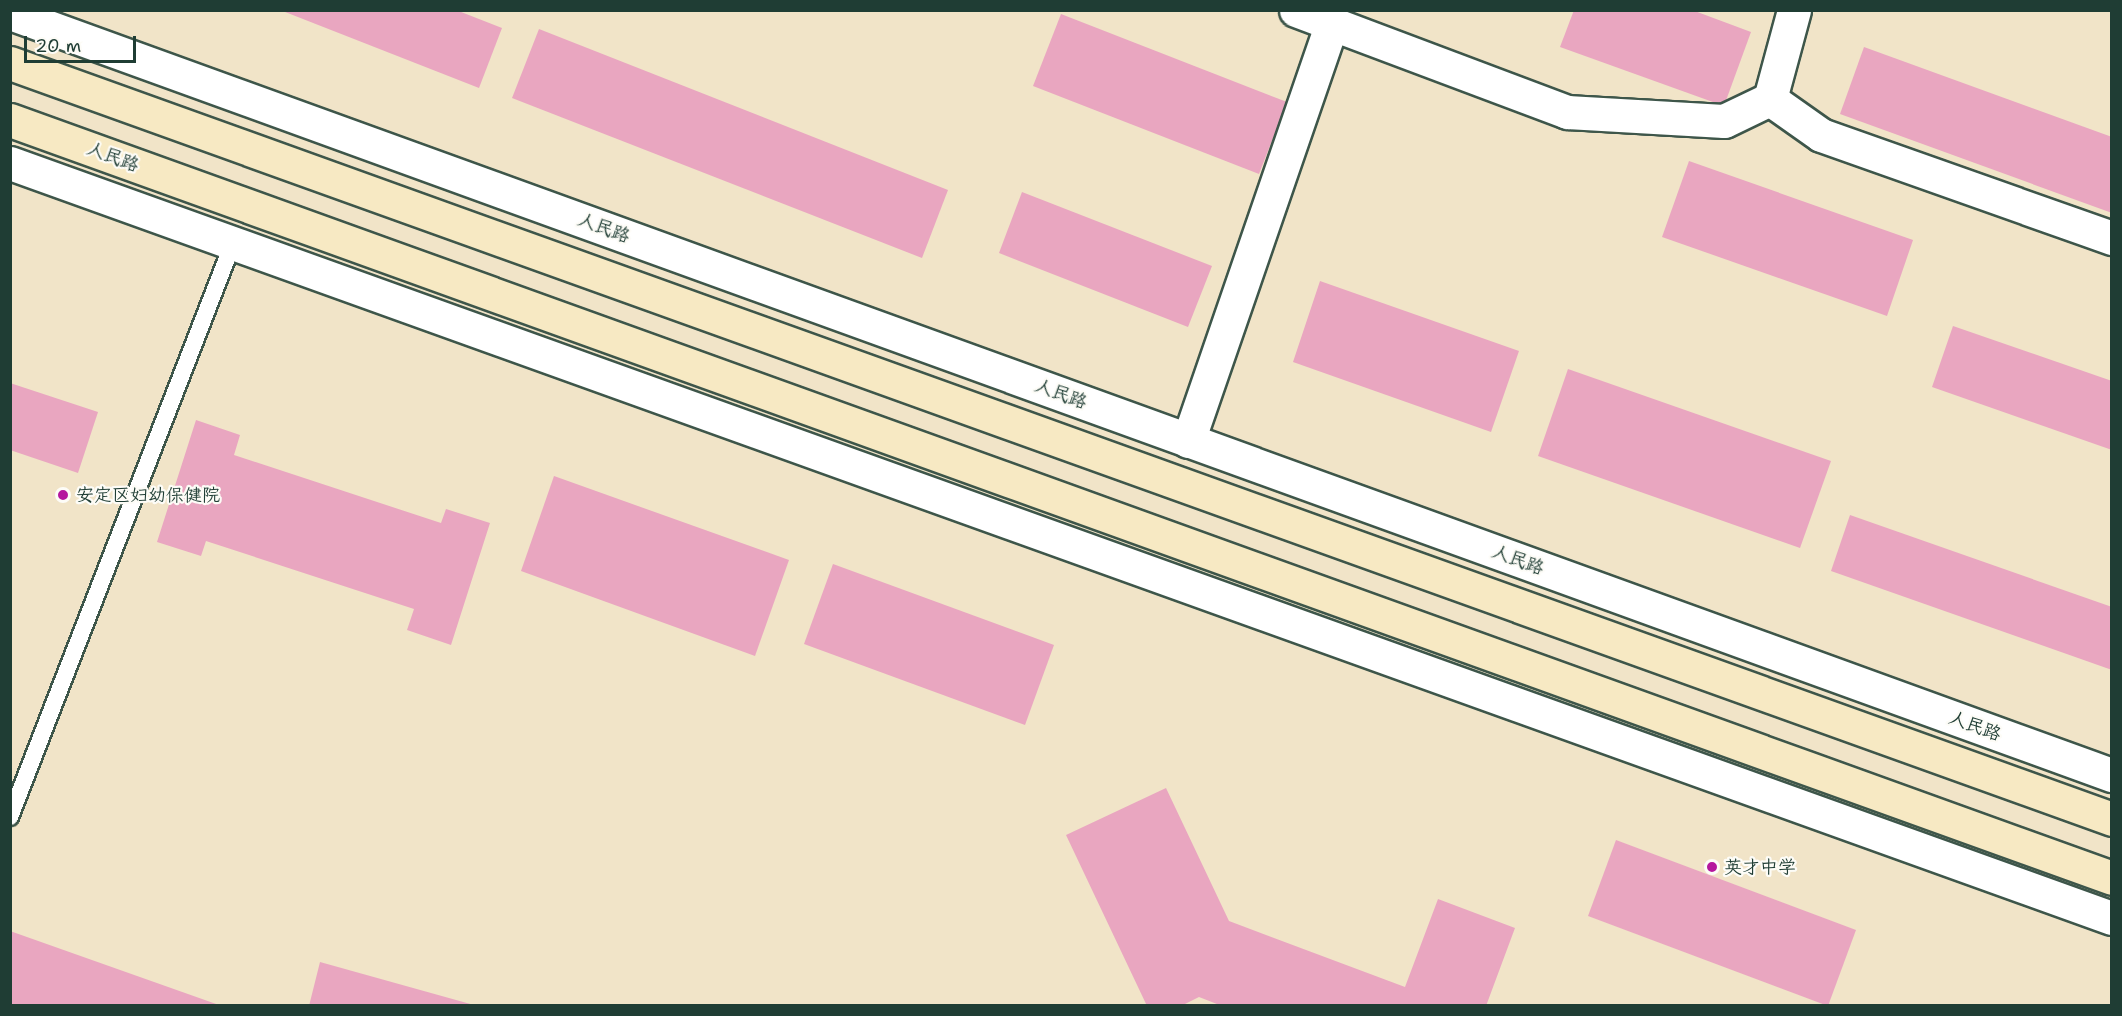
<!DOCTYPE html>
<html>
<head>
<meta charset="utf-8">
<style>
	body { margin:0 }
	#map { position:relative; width:2122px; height:1016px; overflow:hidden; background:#f1e4c8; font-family:"Shantell Sans","LXGW WenKai TC",sans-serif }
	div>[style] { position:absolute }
	.building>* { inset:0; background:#e9a6c0 }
	.roads { filter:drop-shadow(2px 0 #3e564a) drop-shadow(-2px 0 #3e564a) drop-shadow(0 2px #3e564a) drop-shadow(0 -2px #3e564a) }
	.service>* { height:16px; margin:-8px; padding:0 8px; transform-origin:8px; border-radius:8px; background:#fff }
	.minor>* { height:33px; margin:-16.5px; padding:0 16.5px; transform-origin:16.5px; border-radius:16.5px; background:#fff }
	.secondary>* { height:33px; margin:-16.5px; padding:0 16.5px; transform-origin:16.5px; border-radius:16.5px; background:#f7e9c3 }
	.dots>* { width:16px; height:16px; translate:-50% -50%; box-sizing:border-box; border:3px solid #fdfcf7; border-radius:50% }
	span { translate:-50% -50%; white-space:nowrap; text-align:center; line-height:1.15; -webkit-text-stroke:4.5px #fdfcf7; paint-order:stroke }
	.street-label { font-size:18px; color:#1f3d34 }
	.poi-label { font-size:18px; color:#1f3d34 }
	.left { translate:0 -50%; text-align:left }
	.frame { position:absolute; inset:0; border:12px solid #1f3d34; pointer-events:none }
	.scale { position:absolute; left:24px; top:36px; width:112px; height:27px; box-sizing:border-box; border:3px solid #1f3d34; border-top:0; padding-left:8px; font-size:18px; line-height:21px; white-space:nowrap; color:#1f3d34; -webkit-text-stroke:4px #fdfcf7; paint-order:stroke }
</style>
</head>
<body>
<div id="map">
	<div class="building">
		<i style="clip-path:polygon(280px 10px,456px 10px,502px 28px,479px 88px)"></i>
		<i style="clip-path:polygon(1574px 10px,1692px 10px,1751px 32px,1724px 106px,1560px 47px)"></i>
		<i style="clip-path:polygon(1061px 14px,1287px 102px,1259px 174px,1033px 86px)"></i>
		<i style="clip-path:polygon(539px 29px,948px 190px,922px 258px,512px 98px)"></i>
		<i style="clip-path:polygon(1864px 47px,2112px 137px,2112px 213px,1840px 114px)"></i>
		<i style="clip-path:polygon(1689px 161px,1913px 240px,1887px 316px,1662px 237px)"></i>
		<i style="clip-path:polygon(1022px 192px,1212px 266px,1188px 327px,999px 253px)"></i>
		<i style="clip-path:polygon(1320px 281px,1519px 351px,1491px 432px,1293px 362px)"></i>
		<i style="clip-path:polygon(1953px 326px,2112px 381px,2112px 450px,1932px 387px)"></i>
		<i style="clip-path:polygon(1568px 369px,1831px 461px,1800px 548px,1538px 456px)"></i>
		<i style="clip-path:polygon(10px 383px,98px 412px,78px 473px,10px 450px)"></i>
		<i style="clip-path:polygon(196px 420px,240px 435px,234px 455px,441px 523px,446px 509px,490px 523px,451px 645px,407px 630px,414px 609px,206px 541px,201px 556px,157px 542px)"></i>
		<i style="clip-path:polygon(554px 476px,789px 560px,755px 656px,521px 571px)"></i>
		<i style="clip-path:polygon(1850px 515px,2112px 607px,2112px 670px,1831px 571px)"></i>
		<i style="clip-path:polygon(833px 564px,1054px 645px,1025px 725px,804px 644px)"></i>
		<i style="clip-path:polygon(1166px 788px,1229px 921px,1405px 987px,1438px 899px,1515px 928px,1486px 1006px,1222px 1006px,1199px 997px,1181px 1006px,1147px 1006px,1066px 835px)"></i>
		<i style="clip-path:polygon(1616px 840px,1856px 930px,1828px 1006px,1588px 916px)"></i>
		<i style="clip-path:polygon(10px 931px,219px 1005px,219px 1006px,10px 1006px)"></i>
		<i style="clip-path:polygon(320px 962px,474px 1005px,474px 1006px,309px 1006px)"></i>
	</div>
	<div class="roads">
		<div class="service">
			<i style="left:10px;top:817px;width:616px;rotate:-68.77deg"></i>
		</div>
		<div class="minor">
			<i style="left:1296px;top:10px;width:290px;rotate:20.6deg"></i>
			<i style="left:1567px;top:112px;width:157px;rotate:3.3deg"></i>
			<i style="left:1724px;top:121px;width:51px;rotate:-25.6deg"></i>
			<i style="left:1770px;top:99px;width:92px;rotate:-74.9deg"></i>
			<i style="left:10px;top:13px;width:2236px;rotate:19.93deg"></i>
			<i style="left:1770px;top:99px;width:62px;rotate:35.2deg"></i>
			<i style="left:1821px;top:135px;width:309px;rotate:19.5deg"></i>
			<i style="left:10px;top:163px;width:2233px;rotate:19.76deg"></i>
			<i style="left:1188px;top:441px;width:443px;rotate:-71deg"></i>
		</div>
		<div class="secondary">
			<i style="left:10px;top:63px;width:2234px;rotate:19.78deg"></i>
			<i style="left:10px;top:120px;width:2234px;rotate:19.83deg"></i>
		</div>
	</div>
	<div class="dots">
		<i style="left:63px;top:495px;background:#b5179e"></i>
		<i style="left:1712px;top:867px;background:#b5179e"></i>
	</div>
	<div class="street-label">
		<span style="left:113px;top:157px;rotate:20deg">人民路</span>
		<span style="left:604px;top:228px;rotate:20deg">人民路</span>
		<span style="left:1061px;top:394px;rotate:20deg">人民路</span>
		<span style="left:1518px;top:560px;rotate:20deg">人民路</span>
		<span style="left:1975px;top:726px;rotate:20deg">人民路</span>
	</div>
	<div class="poi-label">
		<span class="left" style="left:76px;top:495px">安定区妇幼保健院</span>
		<span class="left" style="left:1724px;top:867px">英才中学</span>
	</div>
	<div class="frame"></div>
	<div class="scale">20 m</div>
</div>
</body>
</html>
